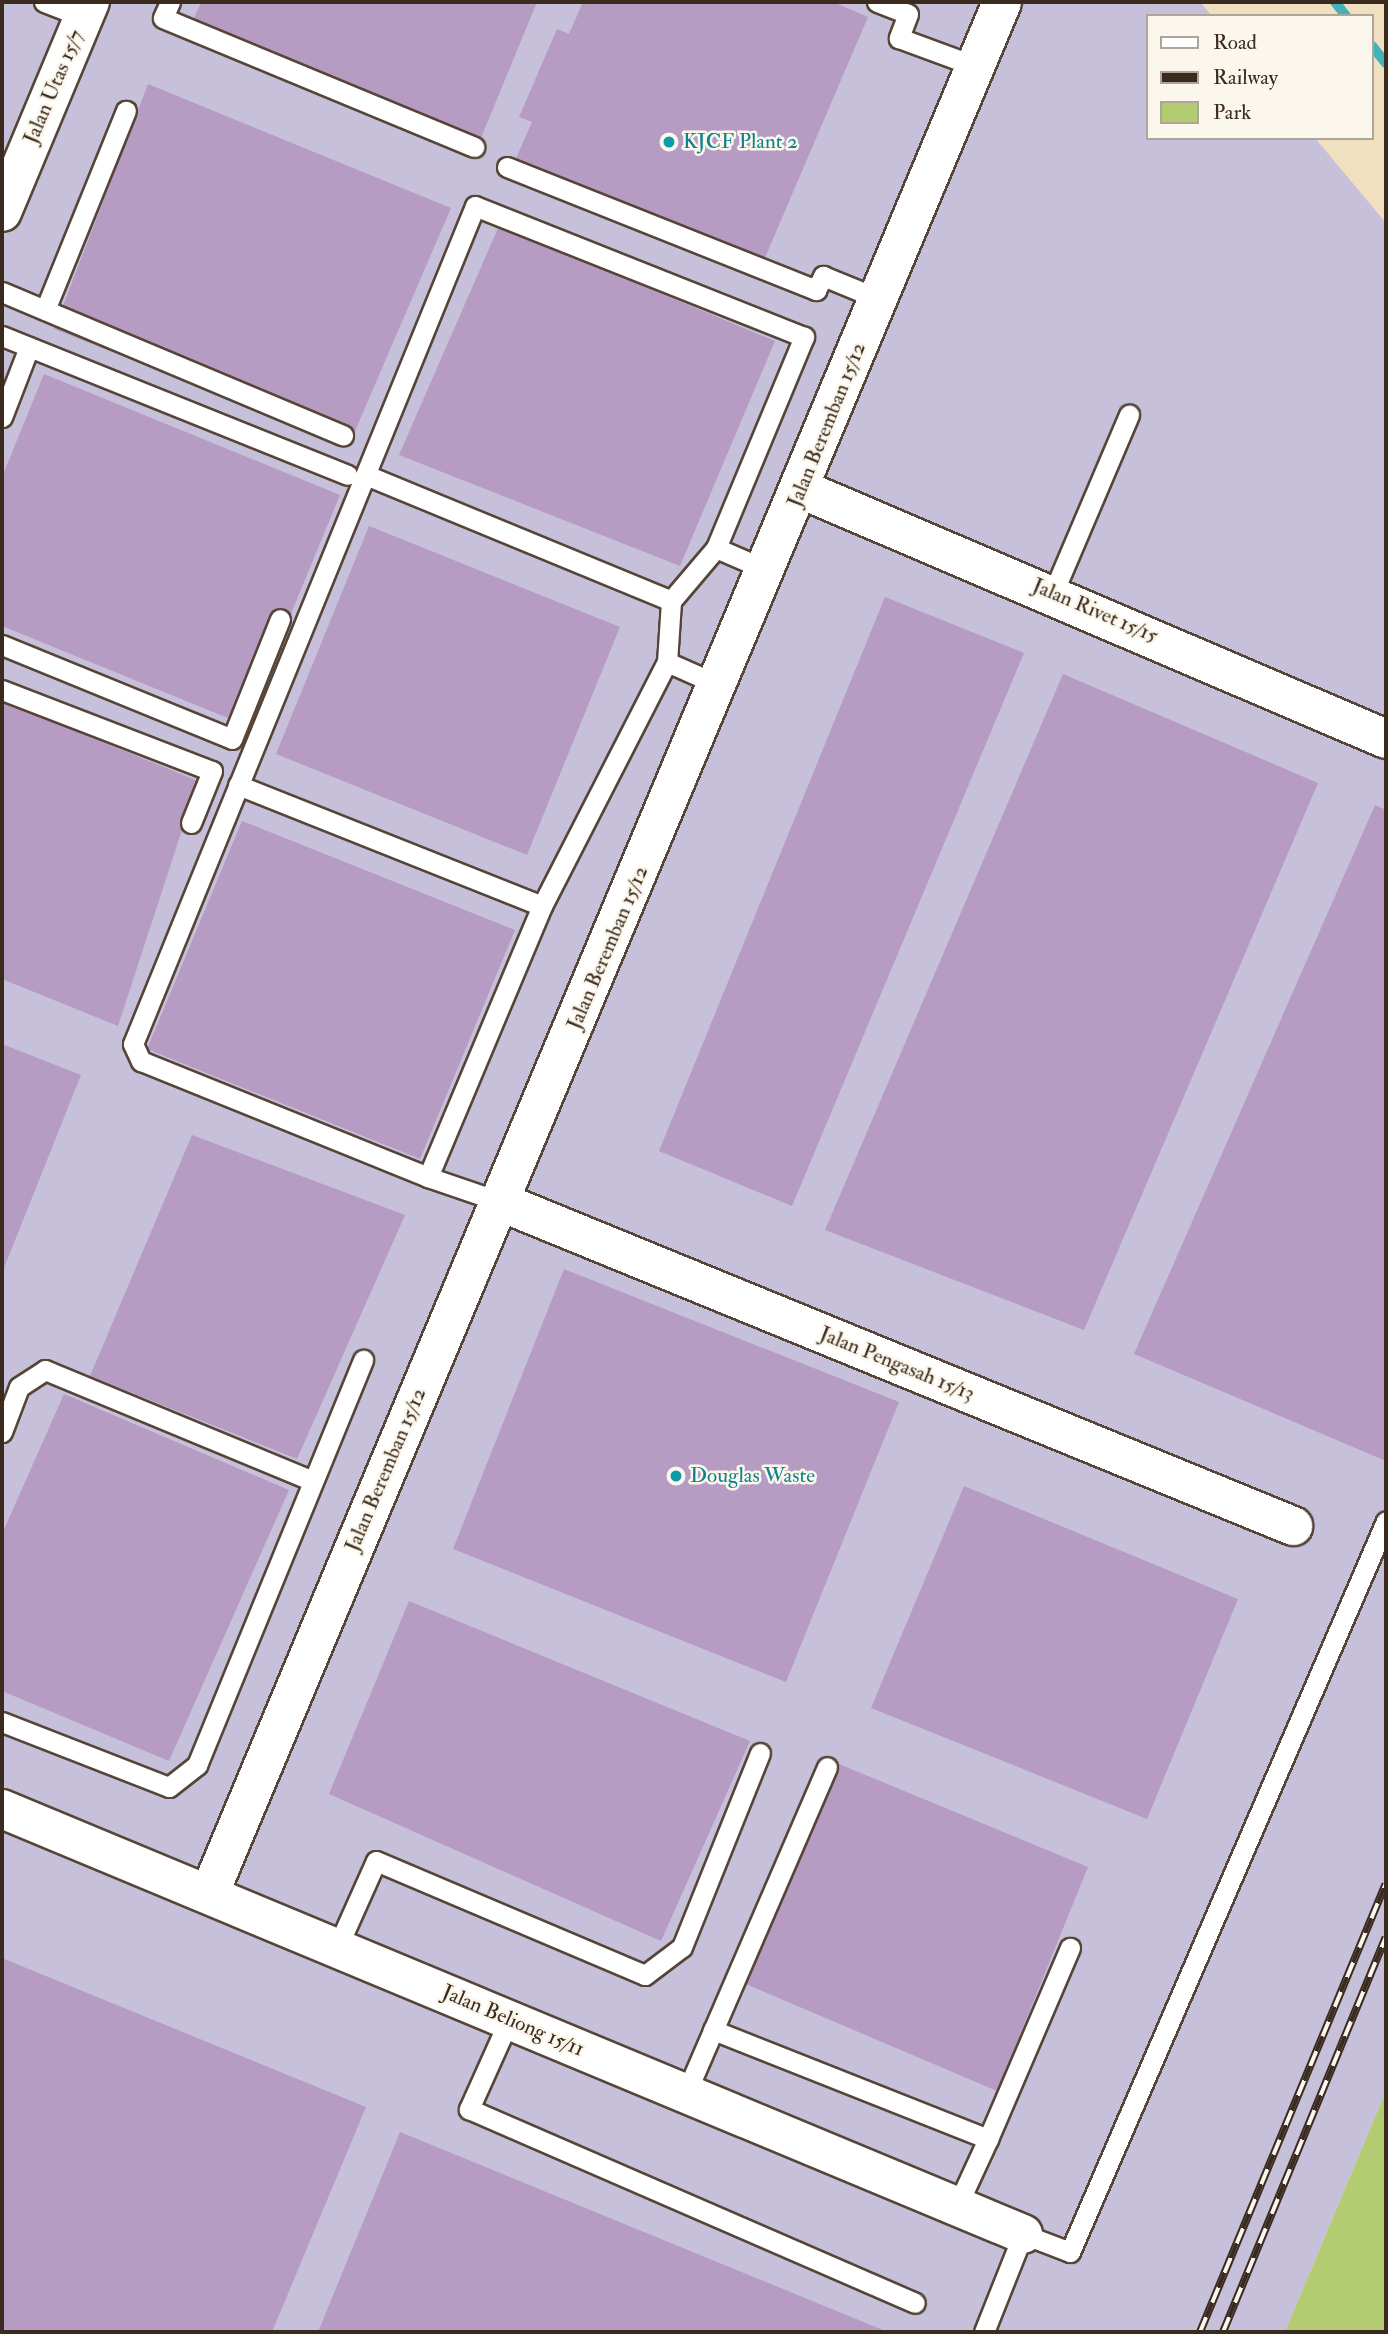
<!DOCTYPE html>
<html>
<head>
<meta charset="utf-8">
<style>
	body { margin:0 }
	#map { position:relative; width:1388px; height:2334px; overflow:hidden; background:#f0e0c0; font-family:"IM FELL Double Pica",serif }
	div>[style] { position:absolute }
	.industrial>* { inset:0; background:#c6c0da }
	.green>* { inset:0; background:#b4cc71 }
	.stream>* { height:10px; margin:-5px; padding:0 5px; transform-origin:5px; border-radius:5px; background:#42b2bb }
	.building>* { inset:0; background:#b69cc2 }
	.roads { filter:drop-shadow(2px 0 #564536) drop-shadow(-2px 0 #564536) drop-shadow(0 2px #564536) drop-shadow(0 -2px #564536) }
	.service>* { height:19px; margin:-9.5px; padding:0 9.5px; transform-origin:9.5px; border-radius:9.5px; background:#fff }
	.minor>* { height:38px; margin:-19px; padding:0 19px; transform-origin:19px; border-radius:19px; background:#fff }
	.rail>* { height:8px; margin-top:-4px; transform-origin:0; background:repeating-linear-gradient(90deg,#fbf7ec 0 16px,#3b2a1e 0 32px); box-sizing:border-box; border-block:2px solid #3b2a1e }
	.dots>* { width:19px; height:19px; translate:-50% -50%; box-sizing:border-box; border:4px solid #fbf7ec; border-radius:50% }
	span { translate:-50% -50%; white-space:nowrap; text-align:center; line-height:1.15; -webkit-text-stroke:5px #fbf7ec; paint-order:stroke }
	.street-label { font-size:21px; color:#3b2a1e }
	.culture-label { font-size:21px; color:#0d838f }
	.left { translate:0 -50%; text-align:left }
	.frame { position:absolute; inset:0; border:4px solid #3b2a1e; pointer-events:none }
	.legend { position:absolute; left:1146px; top:14px; width:228px; height:126px; box-sizing:border-box; background:#fbf7ec; border:2px solid #aea59a; margin:0; padding:9px 12px; list-style:none; font-size:21px; color:#3b2a1e }
	.legend li { display:flex; align-items:center; gap:14px; height:35px }
	.legend b { width:35px; border:2px solid #aea59a }
</style>
</head>
<body>
<div id="map">
	<div class="industrial">
		<i style="clip-path:polygon(2px 2px,1200px 2px,1212px 16px,1148px 16px,1148px 138px,1315px 138px,1386px 223px,1386px 2091px,1285px 2332px,2px 2332px)"></i>
	</div>
	<div class="green">
		<i style="clip-path:polygon(1386px 2091px,1386px 2332px,1285px 2332px)"></i>
	</div>
	<div class="stream">
		<i style="left:1335px;top:2px;width:18px;rotate:52deg"></i>
		<i style="left:1372px;top:46px;width:22px;rotate:51deg"></i>
	</div>
	<div class="building">
		<i style="clip-path:polygon(201px 2px,537px 2px,481px 138px,193px 21px)"></i>
		<i style="clip-path:polygon(583px 2px,833px 2px,868px 17px,761px 267px,514px 163px,532px 122px,519px 117px,557px 29px,569px 34px)"></i>
		<i style="clip-path:polygon(148px 84px,451px 208px,349px 445px,54px 329px)"></i>
		<i style="clip-path:polygon(499px 226px,775px 341px,680px 566px,399px 455px)"></i>
		<i style="clip-path:polygon(44px 374px,340px 495px,245px 725px,2px 626px,2px 477px)"></i>
		<i style="clip-path:polygon(369px 526px,620px 627px,527px 855px,276px 754px)"></i>
		<i style="clip-path:polygon(885px 597px,1024px 653px,792px 1206px,659px 1151px)"></i>
		<i style="clip-path:polygon(1063px 674px,1318px 783px,1084px 1330px,825px 1230px)"></i>
		<i style="clip-path:polygon(2px 701px,198px 781px,118px 1026px,2px 979px)"></i>
		<i style="clip-path:polygon(1375px 805px,1386px 810px,1386px 1461px,1134px 1354px)"></i>
		<i style="clip-path:polygon(242px 821px,515px 930px,420px 1159px,147px 1049px)"></i>
		<i style="clip-path:polygon(2px 1044px,81px 1075px,2px 1273px)"></i>
		<i style="clip-path:polygon(192px 1135px,405px 1215px,297px 1459px,90px 1376px)"></i>
		<i style="clip-path:polygon(564px 1269px,899px 1402px,786px 1682px,453px 1549px)"></i>
		<i style="clip-path:polygon(64px 1394px,289px 1490px,169px 1761px,2px 1691px,2px 1534px)"></i>
		<i style="clip-path:polygon(964px 1486px,1238px 1599px,1147px 1819px,871px 1708px)"></i>
		<i style="clip-path:polygon(409px 1601px,750px 1741px,661px 1941px,329px 1794px)"></i>
		<i style="clip-path:polygon(839px 1764px,1088px 1867px,997px 2091px,741px 1982px)"></i>
		<i style="clip-path:polygon(2px 1958px,366px 2107px,272px 2332px,2px 2332px)"></i>
		<i style="clip-path:polygon(400px 2132px,888px 2332px,318px 2332px)"></i>
	</div>
	<div class="roads">
		<div class="service">
			<i style="left:44px;top:2px;width:42px;rotate:21deg"></i>
			<i style="left:170px;top:2px;width:17px;rotate:114deg"></i>
			<i style="left:163px;top:18px;width:337px;rotate:22.5deg"></i>
			<i style="left:877px;top:2px;width:33px;rotate:21deg"></i>
			<i style="left:908px;top:14px;width:26px;rotate:111deg"></i>
			<i style="left:899px;top:38px;width:81px;rotate:20.2deg"></i>
			<i style="left:507px;top:167px;width:333px;rotate:21.7deg"></i>
			<i style="left:816px;top:290px;width:16px;rotate:-63deg"></i>
			<i style="left:823px;top:276px;width:61px;rotate:22.3deg"></i>
			<i style="left:2px;top:292px;width:370px;rotate:22.8deg"></i>
			<i style="left:45px;top:310px;width:215px;rotate:-67.9deg"></i>
			<i style="left:2px;top:336px;width:372px;rotate:21.9deg"></i>
			<i style="left:2px;top:417px;width:75px;rotate:-68.9deg"></i>
			<i style="left:366px;top:475px;width:330px;rotate:22.4deg"></i>
			<i style="left:716px;top:548px;width:56px;rotate:23.3deg"></i>
			<i style="left:1053px;top:593px;width:194px;rotate:-66.9deg"></i>
			<i style="left:2px;top:645px;width:248px;rotate:22.2deg"></i>
			<i style="left:232px;top:739px;width:129px;rotate:-68.2deg"></i>
			<i style="left:667px;top:662px;width:57px;rotate:23.9deg"></i>
			<i style="left:2px;top:690px;width:225px;rotate:21.1deg"></i>
			<i style="left:212px;top:771px;width:56px;rotate:112deg"></i>
			<i style="left:238px;top:785px;width:327px;rotate:21.7deg"></i>
			<i style="left:428px;top:1177px;width:294px;rotate:-67.2deg"></i>
			<i style="left:542px;top:906px;width:274px;rotate:-62.9deg"></i>
			<i style="left:667px;top:662px;width:61px;rotate:-86.2deg"></i>
			<i style="left:671px;top:601px;width:70px;rotate:-49.7deg"></i>
			<i style="left:716px;top:548px;width:229px;rotate:-67.4deg"></i>
			<i style="left:804px;top:337px;width:354px;rotate:-158.3deg"></i>
			<i style="left:475px;top:206px;width:905px;rotate:112.2deg"></i>
			<i style="left:133px;top:1044px;width:19px;rotate:65deg"></i>
			<i style="left:141px;top:1061px;width:310px;rotate:22deg"></i>
			<i style="left:428px;top:1177px;width:77px;rotate:18.9deg"></i>
			<i style="left:2px;top:1432px;width:48px;rotate:-69.3deg"></i>
			<i style="left:19px;top:1387px;width:31px;rotate:-33deg"></i>
			<i style="left:45px;top:1370px;width:290px;rotate:22.5deg"></i>
			<i style="left:2px;top:1722px;width:179px;rotate:21.3deg"></i>
			<i style="left:169px;top:1787px;width:36px;rotate:-38deg"></i>
			<i style="left:197px;top:1765px;width:438px;rotate:-67.7deg"></i>
			<i style="left:337px;top:1948px;width:95px;rotate:-65.9deg"></i>
			<i style="left:376px;top:1861px;width:292px;rotate:23deg"></i>
			<i style="left:645px;top:1975px;width:46px;rotate:-37.1deg"></i>
			<i style="left:682px;top:1947px;width:209px;rotate:-68.1deg"></i>
			<i style="left:509px;top:2020px;width:98px;rotate:114.2deg"></i>
			<i style="left:469px;top:2109px;width:486px;rotate:23.5deg"></i>
			<i style="left:713px;top:2030px;width:296px;rotate:21.6deg"></i>
			<i style="left:988px;top:2139px;width:74px;rotate:114.8deg"></i>
			<i style="left:686px;top:2093px;width:355px;rotate:-66.6deg"></i>
			<i style="left:988px;top:2139px;width:208px;rotate:-66.8deg"></i>
			<i style="left:984px;top:2332px;width:105px;rotate:-68.3deg"></i>
			<i style="left:1023px;top:2234px;width:50px;rotate:21deg"></i>
			<i style="left:1070px;top:2252px;width:796px;rotate:-66.62deg"></i>
		</div>
		<div class="minor">
			<i style="left:2px;top:212px;width:228px;rotate:-67.3deg"></i>
			<i style="left:801px;top:489px;width:636px;rotate:23.14deg"></i>
			<i style="left:501px;top:1202px;width:856px;rotate:22.25deg"></i>
			<i style="left:2px;top:1809px;width:1106px;rotate:22.6deg"></i>
			<i style="left:210px;top:1892px;width:2049px;rotate:-67.26deg"></i>
		</div>
	</div>
	<div class="rail">
		<i style="left:1200px;top:2332px;width:485px;rotate:-67.5deg"></i>
		<i style="left:1223px;top:2332px;width:427px;rotate:-67.6deg"></i>
	</div>
	<div class="dots">
		<i style="left:669px;top:142px;background:#0f9aa8"></i>
		<i style="left:676px;top:1476px;background:#0f9aa8"></i>
	</div>
	<div class="street-label">
		<span style="left:54px;top:87px;rotate:-67deg">Jalan Utas 15/7</span>
		<span style="left:827px;top:425px;rotate:-68deg">Jalan Beremban 15/12</span>
		<span style="left:1095px;top:611px;rotate:23deg">Jalan Rivet 15/15</span>
		<span style="left:608px;top:948px;rotate:-67deg">Jalan Beremban 15/12</span>
		<span style="left:897px;top:1364px;rotate:22deg">Jalan Pengasah 15/13</span>
		<span style="left:386px;top:1470px;rotate:-67deg">Jalan Beremban 15/12</span>
		<span style="left:513px;top:2021px;rotate:23deg">Jalan Beliong 15/11</span>
	</div>
	<div class="culture-label">
		<span class="left" style="left:683px;top:142px">KJCF Plant 2</span>
		<span class="left" style="left:690px;top:1476px">Douglas Waste</span>
	</div>
	<div class="frame"></div>
	<ul class="legend">
	<li><b style="height:9px;background:#fff"></b>Road</li>
	<li><b style="height:9px;background:#3b2a1e"></b>Railway</li>
	<li><b style="height:19px;background:#b4cc71"></b>Park</li>
	</ul>
</div>
</body>
</html>
